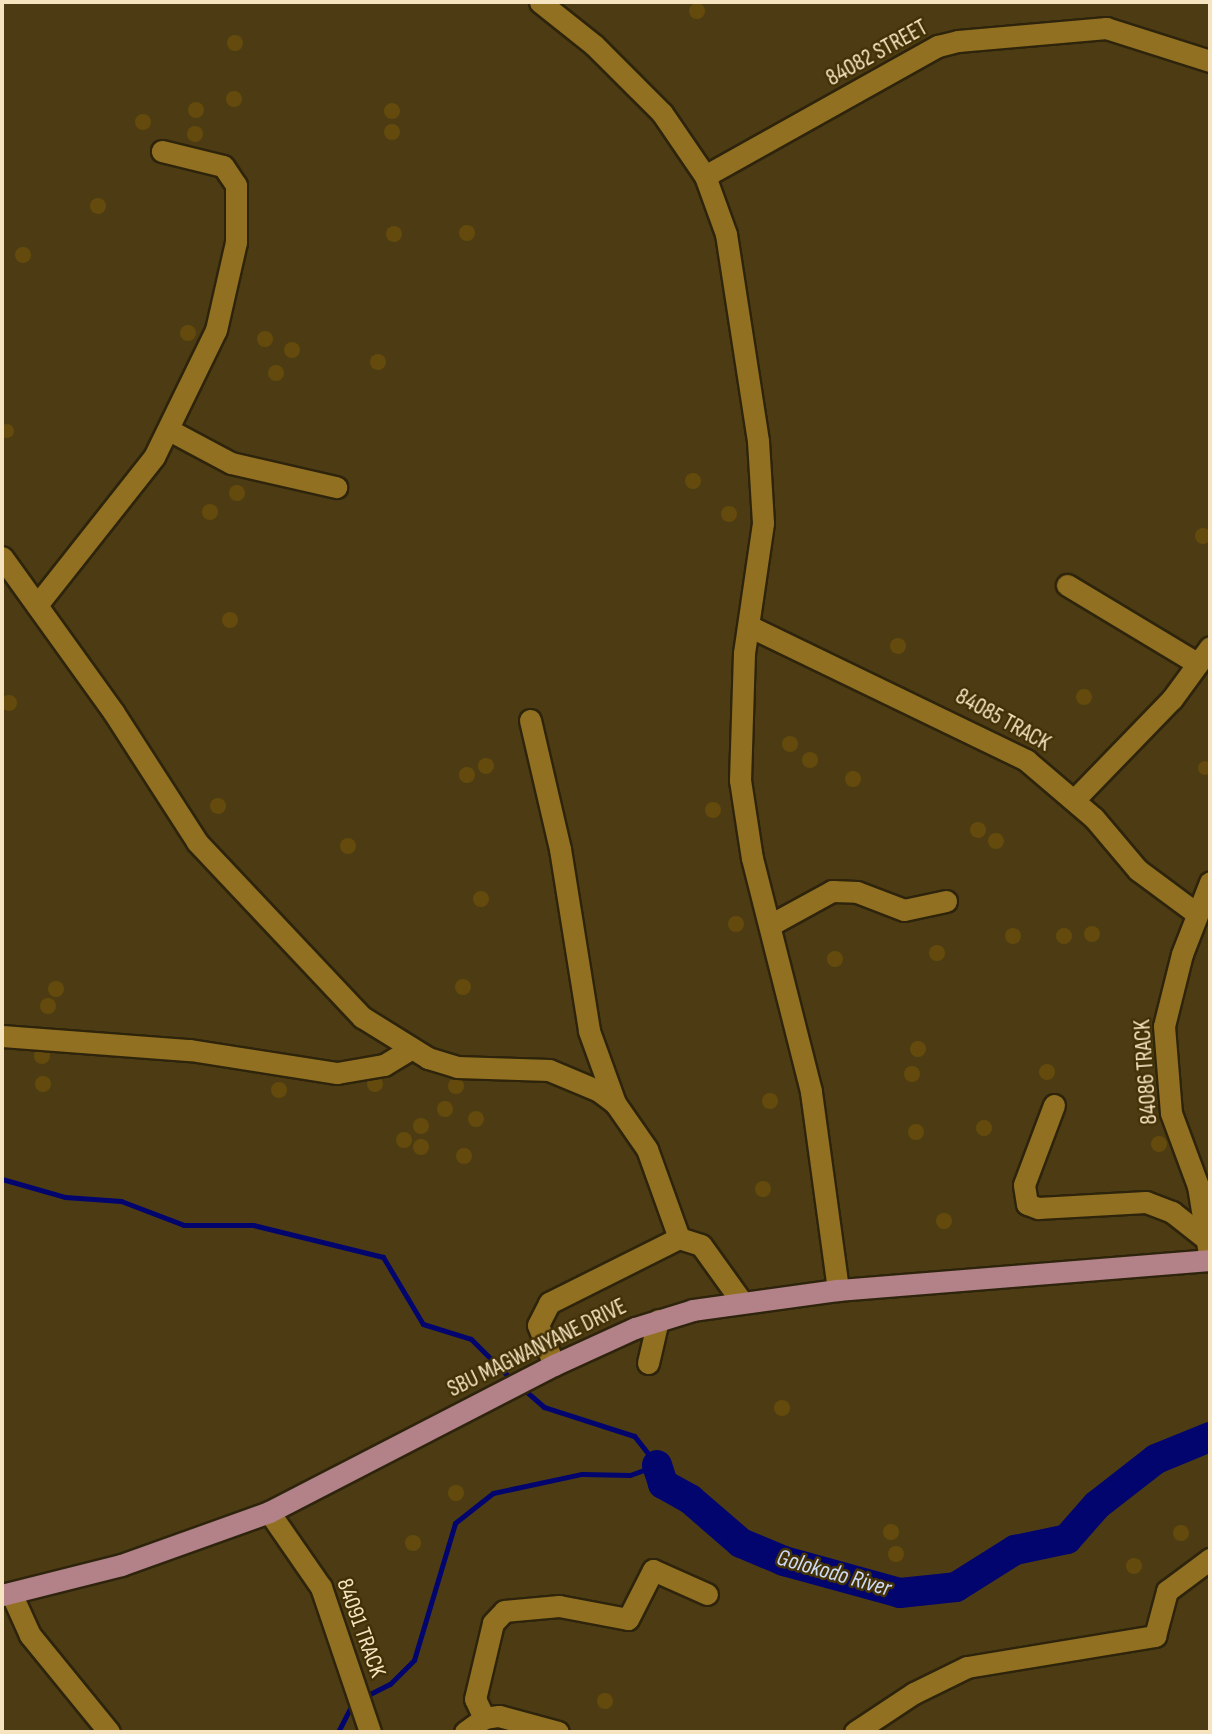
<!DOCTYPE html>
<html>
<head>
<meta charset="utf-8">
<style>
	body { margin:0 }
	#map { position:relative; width:1212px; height:1734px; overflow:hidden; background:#4d3c13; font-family:"Sofia Sans Condensed",sans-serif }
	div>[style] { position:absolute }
	.stream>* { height:5px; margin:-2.5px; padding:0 2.5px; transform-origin:2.5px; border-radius:2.5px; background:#02056e }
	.river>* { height:30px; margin:-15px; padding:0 15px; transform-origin:15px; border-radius:15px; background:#02056e }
	.building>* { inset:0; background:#644b0d }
	.round { border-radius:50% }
	.roads { filter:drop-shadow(2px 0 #2e240c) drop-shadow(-2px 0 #2e240c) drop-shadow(0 2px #2e240c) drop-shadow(0 -2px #2e240c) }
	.minor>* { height:21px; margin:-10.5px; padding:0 10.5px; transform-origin:10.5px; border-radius:10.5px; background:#917021 }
	.major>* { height:21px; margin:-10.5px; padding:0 10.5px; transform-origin:10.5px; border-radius:10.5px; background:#b38188 }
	span { translate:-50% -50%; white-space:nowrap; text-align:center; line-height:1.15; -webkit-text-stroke:5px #423107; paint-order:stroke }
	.street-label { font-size:23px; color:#f6e4c0 }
	.water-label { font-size:24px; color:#cddaf5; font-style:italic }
	.frame { position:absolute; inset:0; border:4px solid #f6e4c0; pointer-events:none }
</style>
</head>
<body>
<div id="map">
	<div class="stream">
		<i style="left:2px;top:1179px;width:66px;rotate:15.9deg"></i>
		<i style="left:65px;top:1197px;width:56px;rotate:4.1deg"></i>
		<i style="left:121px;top:1201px;width:67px;rotate:20.9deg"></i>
		<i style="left:184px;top:1225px;width:69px"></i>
		<i style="left:253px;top:1225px;width:134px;rotate:13.8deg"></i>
		<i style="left:383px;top:1257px;width:78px;rotate:59.2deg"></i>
		<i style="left:423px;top:1324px;width:50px;rotate:17.4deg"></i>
		<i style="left:471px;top:1339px;width:58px;rotate:45deg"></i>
		<i style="left:362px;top:1698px;width:31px;rotate:-27deg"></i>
		<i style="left:390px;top:1684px;width:34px;rotate:-45deg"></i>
		<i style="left:414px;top:1660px;width:143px;rotate:-73.3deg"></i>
		<i style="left:455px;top:1523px;width:48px;rotate:-38.3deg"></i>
		<i style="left:493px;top:1493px;width:91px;rotate:-12.1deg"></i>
		<i style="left:582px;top:1474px;width:48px;rotate:1.2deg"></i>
		<i style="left:630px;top:1475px;width:29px;rotate:-20deg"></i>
		<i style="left:657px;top:1465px;width:37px;rotate:-128deg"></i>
		<i style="left:634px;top:1436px;width:95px;rotate:-162.1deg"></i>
		<i style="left:544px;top:1407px;width:29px;rotate:-139deg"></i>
		<i style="left:338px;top:1732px;width:34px;rotate:-63deg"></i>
	</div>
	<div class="river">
		<i style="left:657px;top:1465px;width:20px;rotate:72deg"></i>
		<i style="left:663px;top:1484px;width:31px;rotate:29deg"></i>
		<i style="left:690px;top:1499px;width:67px;rotate:40.8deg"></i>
		<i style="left:741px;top:1543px;width:47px;rotate:22.7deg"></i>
		<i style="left:784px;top:1561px;width:120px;rotate:15.4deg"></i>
		<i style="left:900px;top:1593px;width:56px;rotate:-6.1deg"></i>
		<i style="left:956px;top:1587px;width:70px;rotate:-32.1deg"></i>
		<i style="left:1015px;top:1550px;width:53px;rotate:-11.9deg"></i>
		<i style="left:1067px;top:1539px;width:45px;rotate:-48.6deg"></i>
		<i style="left:1097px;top:1505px;width:75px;rotate:-37.9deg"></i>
		<i style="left:1156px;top:1459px;width:58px;rotate:-22.2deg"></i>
	</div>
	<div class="building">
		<i class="round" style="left:689px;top:3px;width:16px;height:16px"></i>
		<i class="round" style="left:227px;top:35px;width:16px;height:16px"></i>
		<i class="round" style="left:226px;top:91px;width:16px;height:16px"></i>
		<i class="round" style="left:188px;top:102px;width:16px;height:16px"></i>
		<i class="round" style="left:384px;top:103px;width:16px;height:16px"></i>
		<i class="round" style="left:135px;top:114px;width:16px;height:16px"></i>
		<i class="round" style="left:384px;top:124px;width:16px;height:16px"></i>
		<i class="round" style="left:187px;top:126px;width:16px;height:16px"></i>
		<i class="round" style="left:90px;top:198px;width:16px;height:16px"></i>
		<i class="round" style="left:459px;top:225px;width:16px;height:16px"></i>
		<i class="round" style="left:386px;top:226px;width:16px;height:16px"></i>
		<i class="round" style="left:15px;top:247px;width:16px;height:16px"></i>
		<i class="round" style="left:180px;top:325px;width:16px;height:16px"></i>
		<i class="round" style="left:257px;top:331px;width:16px;height:16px"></i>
		<i class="round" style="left:284px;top:342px;width:16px;height:16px"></i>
		<i class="round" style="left:370px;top:354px;width:16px;height:16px"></i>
		<i class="round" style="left:268px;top:365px;width:16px;height:16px"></i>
		<i class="round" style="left:0;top:424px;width:14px;height:14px"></i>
		<i class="round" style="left:685px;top:473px;width:16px;height:16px"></i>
		<i class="round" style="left:229px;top:485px;width:16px;height:16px"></i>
		<i class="round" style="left:202px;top:504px;width:16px;height:16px"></i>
		<i class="round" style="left:721px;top:506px;width:16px;height:16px"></i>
		<i class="round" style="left:1195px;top:528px;width:16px;height:16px"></i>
		<i class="round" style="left:222px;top:612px;width:16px;height:16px"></i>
		<i class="round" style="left:890px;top:638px;width:16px;height:16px"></i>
		<i class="round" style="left:1076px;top:689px;width:16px;height:16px"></i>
		<i class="round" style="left:1px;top:695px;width:16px;height:16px"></i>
		<i class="round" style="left:782px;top:736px;width:16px;height:16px"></i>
		<i class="round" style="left:802px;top:752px;width:16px;height:16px"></i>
		<i class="round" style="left:478px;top:758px;width:16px;height:16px"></i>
		<i class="round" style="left:1198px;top:761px;width:14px;height:14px"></i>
		<i class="round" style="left:459px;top:767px;width:16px;height:16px"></i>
		<i class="round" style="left:845px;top:771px;width:16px;height:16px"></i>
		<i class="round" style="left:210px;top:798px;width:16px;height:16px"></i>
		<i class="round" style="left:705px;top:802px;width:16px;height:16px"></i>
		<i class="round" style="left:970px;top:822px;width:16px;height:16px"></i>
		<i class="round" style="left:988px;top:833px;width:16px;height:16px"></i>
		<i class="round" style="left:340px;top:838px;width:16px;height:16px"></i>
		<i class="round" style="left:473px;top:891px;width:16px;height:16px"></i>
		<i class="round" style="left:728px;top:916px;width:16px;height:16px"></i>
		<i class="round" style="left:1084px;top:926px;width:16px;height:16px"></i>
		<i class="round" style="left:1005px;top:928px;width:16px;height:16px"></i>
		<i class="round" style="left:1056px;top:928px;width:16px;height:16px"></i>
		<i class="round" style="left:929px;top:945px;width:16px;height:16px"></i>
		<i class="round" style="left:827px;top:951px;width:16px;height:16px"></i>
		<i class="round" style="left:455px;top:979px;width:16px;height:16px"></i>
		<i class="round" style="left:48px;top:981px;width:16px;height:16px"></i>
		<i class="round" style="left:40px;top:998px;width:16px;height:16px"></i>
		<i class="round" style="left:910px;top:1041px;width:16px;height:16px"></i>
		<i class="round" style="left:34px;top:1048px;width:16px;height:16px"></i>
		<i class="round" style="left:1039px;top:1064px;width:16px;height:16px"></i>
		<i class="round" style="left:904px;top:1066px;width:16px;height:16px"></i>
		<i class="round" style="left:35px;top:1076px;width:16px;height:16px"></i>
		<i class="round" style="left:367px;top:1076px;width:16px;height:16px"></i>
		<i class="round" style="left:448px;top:1078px;width:16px;height:16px"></i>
		<i class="round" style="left:271px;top:1082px;width:16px;height:16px"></i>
		<i class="round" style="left:762px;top:1093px;width:16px;height:16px"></i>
		<i class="round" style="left:437px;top:1101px;width:16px;height:16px"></i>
		<i class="round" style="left:468px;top:1111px;width:16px;height:16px"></i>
		<i class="round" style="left:413px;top:1118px;width:16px;height:16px"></i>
		<i class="round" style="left:976px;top:1120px;width:16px;height:16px"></i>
		<i class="round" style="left:908px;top:1124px;width:16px;height:16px"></i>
		<i class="round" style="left:396px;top:1132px;width:16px;height:16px"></i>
		<i class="round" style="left:1151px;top:1136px;width:16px;height:16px"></i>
		<i class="round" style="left:413px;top:1139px;width:16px;height:16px"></i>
		<i class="round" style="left:456px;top:1148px;width:16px;height:16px"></i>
		<i class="round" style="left:755px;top:1181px;width:16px;height:16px"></i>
		<i class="round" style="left:936px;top:1213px;width:16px;height:16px"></i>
		<i class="round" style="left:774px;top:1400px;width:16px;height:16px"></i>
		<i class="round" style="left:448px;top:1485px;width:16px;height:16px"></i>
		<i class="round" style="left:883px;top:1524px;width:16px;height:16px"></i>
		<i class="round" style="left:1173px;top:1525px;width:16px;height:16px"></i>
		<i class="round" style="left:405px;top:1535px;width:16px;height:16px"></i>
		<i class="round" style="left:888px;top:1546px;width:16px;height:16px"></i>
		<i class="round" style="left:1126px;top:1558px;width:16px;height:16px"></i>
		<i class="round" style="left:597px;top:1693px;width:16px;height:16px"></i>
	</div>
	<div class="roads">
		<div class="minor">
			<i style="left:540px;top:2px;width:69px;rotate:38.5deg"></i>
			<i style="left:594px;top:45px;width:96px;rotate:45deg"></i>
			<i style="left:662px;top:113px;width:76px;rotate:55.7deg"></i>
			<i style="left:705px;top:176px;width:62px;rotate:70.1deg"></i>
			<i style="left:726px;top:234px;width:209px;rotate:81.2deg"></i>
			<i style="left:758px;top:441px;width:82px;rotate:86.5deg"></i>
			<i style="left:763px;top:523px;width:131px;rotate:98.3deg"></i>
			<i style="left:744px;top:653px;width:127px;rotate:91.8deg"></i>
			<i style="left:740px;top:780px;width:79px;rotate:81.3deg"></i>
			<i style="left:752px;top:858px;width:241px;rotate:75.8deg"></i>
			<i style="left:811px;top:1092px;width:200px;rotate:82.2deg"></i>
			<i style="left:705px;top:176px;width:267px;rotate:-29.2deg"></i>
			<i style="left:938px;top:46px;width:21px;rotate:-14deg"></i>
			<i style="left:958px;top:41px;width:149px;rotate:-5deg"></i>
			<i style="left:1106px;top:28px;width:109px;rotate:17.6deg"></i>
			<i style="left:171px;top:431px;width:68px;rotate:28.1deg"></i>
			<i style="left:231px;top:463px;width:108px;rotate:12.9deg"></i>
			<i style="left:2px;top:557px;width:192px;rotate:54.3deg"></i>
			<i style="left:114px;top:713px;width:153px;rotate:57.2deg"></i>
			<i style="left:197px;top:842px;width:241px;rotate:46.7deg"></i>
			<i style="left:362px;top:1017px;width:78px;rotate:31.8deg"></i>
			<i style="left:428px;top:1058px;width:30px;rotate:17deg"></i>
			<i style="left:457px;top:1067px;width:92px;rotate:1.9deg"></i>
			<i style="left:549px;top:1070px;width:54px;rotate:22.8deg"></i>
			<i style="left:599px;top:1091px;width:20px;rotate:37deg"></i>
			<i style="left:615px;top:1103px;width:56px;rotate:55.2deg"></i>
			<i style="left:647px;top:1149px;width:95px;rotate:70.2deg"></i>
			<i style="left:679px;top:1238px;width:23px;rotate:18deg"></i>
			<i style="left:701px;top:1245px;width:70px;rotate:54.3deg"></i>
			<i style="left:1067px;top:585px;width:152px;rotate:31deg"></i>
			<i style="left:37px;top:605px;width:189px;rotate:-51.7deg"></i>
			<i style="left:154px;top:457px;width:141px;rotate:-64deg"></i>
			<i style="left:216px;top:330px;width:90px;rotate:-77.2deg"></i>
			<i style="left:236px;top:242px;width:57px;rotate:-90deg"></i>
			<i style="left:236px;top:185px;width:23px;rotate:-124deg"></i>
			<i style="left:223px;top:166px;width:63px;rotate:-166.2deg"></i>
			<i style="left:749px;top:626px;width:308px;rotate:25.8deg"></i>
			<i style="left:1026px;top:760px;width:89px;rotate:40.5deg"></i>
			<i style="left:1094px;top:818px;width:68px;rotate:49.8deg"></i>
			<i style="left:1138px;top:870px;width:72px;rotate:36.6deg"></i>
			<i style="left:530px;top:720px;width:132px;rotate:76.9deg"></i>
			<i style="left:560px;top:849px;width:184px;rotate:80.9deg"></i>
			<i style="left:589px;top:1031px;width:77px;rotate:70.1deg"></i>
			<i style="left:1074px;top:800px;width:141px;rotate:-45.9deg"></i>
			<i style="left:1172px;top:699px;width:64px;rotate:-53.8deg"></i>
			<i style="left:770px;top:925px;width:71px;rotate:-28.7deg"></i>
			<i style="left:832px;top:891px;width:25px;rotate:2deg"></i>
			<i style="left:857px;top:892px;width:50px;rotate:21deg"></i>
			<i style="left:904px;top:910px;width:43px;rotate:-12.1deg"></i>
			<i style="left:2px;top:1036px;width:189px;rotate:4.3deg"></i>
			<i style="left:190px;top:1050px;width:149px;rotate:8.9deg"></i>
			<i style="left:337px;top:1073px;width:48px;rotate:-9.7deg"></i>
			<i style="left:384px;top:1065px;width:29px;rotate:-31deg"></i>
			<i style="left:1054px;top:1105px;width:85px;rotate:110.6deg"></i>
			<i style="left:1024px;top:1185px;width:19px;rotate:81deg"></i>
			<i style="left:1027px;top:1204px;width:12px;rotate:20deg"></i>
			<i style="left:1038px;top:1208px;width:108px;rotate:-3.2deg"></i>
			<i style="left:1146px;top:1202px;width:28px;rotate:21deg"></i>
			<i style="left:1172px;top:1212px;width:42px;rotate:38.2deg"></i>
			<i style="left:1210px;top:1260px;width:75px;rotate:-99.2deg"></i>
			<i style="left:1198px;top:1186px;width:78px;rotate:-110.3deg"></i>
			<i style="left:1171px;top:1113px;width:87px;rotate:-94.6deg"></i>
			<i style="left:1164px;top:1026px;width:74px;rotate:-76deg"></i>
			<i style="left:1182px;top:954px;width:77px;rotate:-68.7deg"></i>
			<i style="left:648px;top:1363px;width:44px;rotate:-76.9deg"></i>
			<i style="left:554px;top:1365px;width:43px;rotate:-111.8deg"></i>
			<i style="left:538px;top:1325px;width:25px;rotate:-63deg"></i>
			<i style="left:549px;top:1303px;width:145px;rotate:-26.6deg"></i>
			<i style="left:269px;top:1512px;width:91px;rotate:55.3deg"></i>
			<i style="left:321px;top:1587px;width:153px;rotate:71.3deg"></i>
			<i style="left:11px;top:1593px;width:46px;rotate:65.7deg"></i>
			<i style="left:30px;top:1635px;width:125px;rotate:50.8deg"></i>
			<i style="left:484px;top:1718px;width:21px;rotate:-115deg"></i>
			<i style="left:475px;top:1699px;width:78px;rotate:-76.7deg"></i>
			<i style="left:493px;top:1623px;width:16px;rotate:-47deg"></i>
			<i style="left:504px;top:1611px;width:55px;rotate:-5.2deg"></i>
			<i style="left:559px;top:1606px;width:70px;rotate:10.7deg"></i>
			<i style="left:628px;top:1619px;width:55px;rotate:-63deg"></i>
			<i style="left:653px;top:1570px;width:59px;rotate:24deg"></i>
			<i style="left:465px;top:1732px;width:24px;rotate:-36deg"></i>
			<i style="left:484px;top:1718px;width:15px;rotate:-8deg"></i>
			<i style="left:499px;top:1716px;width:61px;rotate:15.2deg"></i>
			<i style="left:855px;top:1732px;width:71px;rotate:-33.5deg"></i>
			<i style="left:914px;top:1693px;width:59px;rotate:-26.1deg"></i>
			<i style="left:967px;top:1667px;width:191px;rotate:-9.4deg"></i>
			<i style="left:1155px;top:1636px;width:47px;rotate:-75.1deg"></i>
			<i style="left:1167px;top:1591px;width:54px;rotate:-36.7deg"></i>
		</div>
		<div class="major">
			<i style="left:2px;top:1595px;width:123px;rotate:-14.1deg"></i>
			<i style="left:121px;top:1565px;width:157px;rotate:-19.7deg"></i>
			<i style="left:269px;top:1512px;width:321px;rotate:-27.3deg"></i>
			<i style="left:554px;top:1365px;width:89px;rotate:-24.6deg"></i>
			<i style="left:635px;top:1328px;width:61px;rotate:-17.2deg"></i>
			<i style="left:693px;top:1310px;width:146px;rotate:-7.9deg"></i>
			<i style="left:838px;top:1290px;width:373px;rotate:-4.6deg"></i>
		</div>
	</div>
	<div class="street-label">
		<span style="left:877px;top:53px;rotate:-29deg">84082 STREET</span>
		<span style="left:1003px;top:720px;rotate:29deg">84085 TRACK</span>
		<span style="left:1146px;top:1072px;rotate:-94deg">84086 TRACK</span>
		<span style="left:537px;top:1348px;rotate:-26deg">SBU MAGWANYANE DRIVE</span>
		<span style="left:361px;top:1628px;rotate:70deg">84091 TRACK</span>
	</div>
	<div class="water-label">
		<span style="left:834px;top:1573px;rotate:16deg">Golokodo River</span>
	</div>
	<div class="frame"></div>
</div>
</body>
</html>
